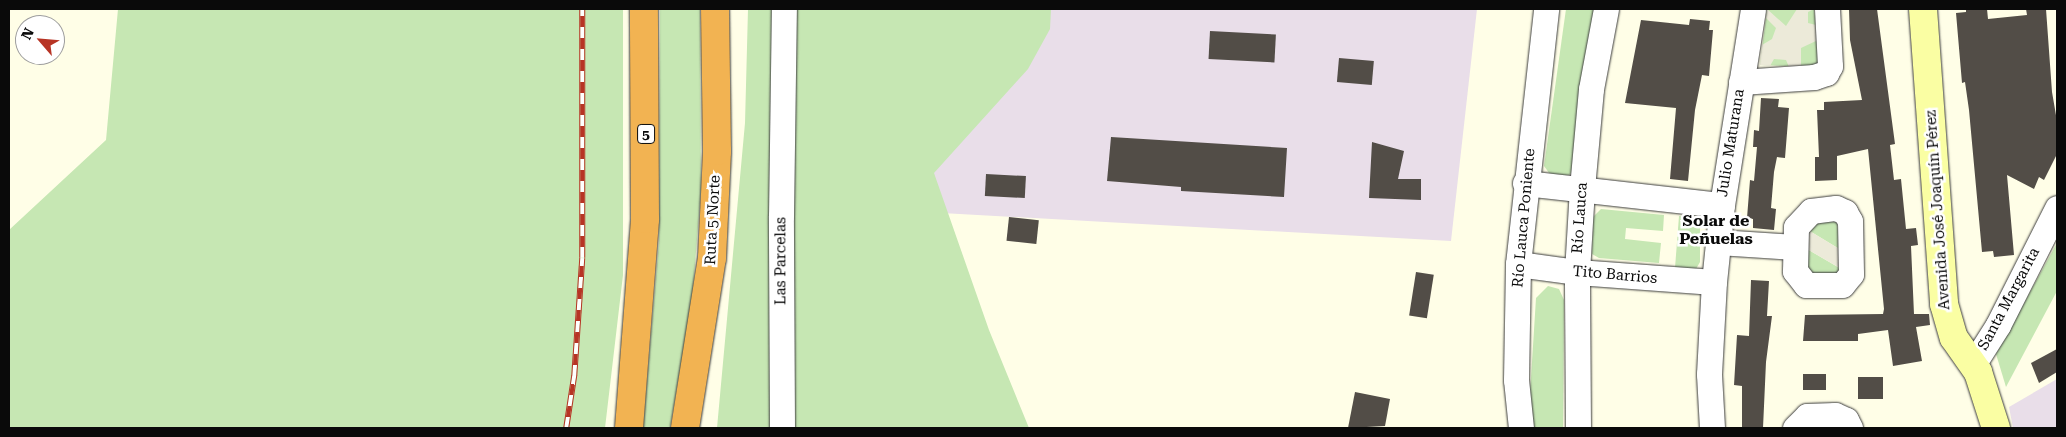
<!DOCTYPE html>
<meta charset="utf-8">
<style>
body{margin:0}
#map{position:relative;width:2066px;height:437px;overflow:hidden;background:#fffee7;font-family:"Roboto Serif",serif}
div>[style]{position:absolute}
.industrial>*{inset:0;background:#e9dee9}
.green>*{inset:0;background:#c6e7b3}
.plaza>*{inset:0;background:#ecead9}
.building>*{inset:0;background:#524d47;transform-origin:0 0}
.roads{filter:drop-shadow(0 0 1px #3d3d3d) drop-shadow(0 0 1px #3d3d3d)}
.street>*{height:25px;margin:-12.5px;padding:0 12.5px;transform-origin:12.5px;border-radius:12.5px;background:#fff}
.secondary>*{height:28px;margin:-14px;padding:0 14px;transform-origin:14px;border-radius:14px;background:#fafea3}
.highway>*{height:28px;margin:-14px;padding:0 14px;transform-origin:14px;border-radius:14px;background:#f2b352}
.rail>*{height:5.5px;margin-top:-2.75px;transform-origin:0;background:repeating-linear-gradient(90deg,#fff 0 11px,#b73425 0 22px);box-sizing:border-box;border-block:1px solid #b73425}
span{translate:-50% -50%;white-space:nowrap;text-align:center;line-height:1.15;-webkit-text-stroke:5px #fff;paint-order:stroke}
.shield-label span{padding:1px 4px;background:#fff;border:1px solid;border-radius:4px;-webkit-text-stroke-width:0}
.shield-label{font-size:14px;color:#0a0a0a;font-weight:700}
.street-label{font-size:15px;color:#0a0a0a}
.neighbourhood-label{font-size:16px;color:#0a0a0a;font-weight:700}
.frame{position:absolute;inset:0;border:10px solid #0a0a0a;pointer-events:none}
.north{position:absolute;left:15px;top:15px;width:50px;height:50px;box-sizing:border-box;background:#fff;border:1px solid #9d9d9d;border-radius:50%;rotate:297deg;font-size:14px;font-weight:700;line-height:20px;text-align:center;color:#0a0a0a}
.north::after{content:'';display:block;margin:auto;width:18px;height:22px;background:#b73425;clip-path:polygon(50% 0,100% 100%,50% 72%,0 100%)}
</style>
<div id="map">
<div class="industrial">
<div style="clip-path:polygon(799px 9px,1477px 9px,1451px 241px,798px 205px)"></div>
<div style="clip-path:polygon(2057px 379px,2057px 428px,2013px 428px,2009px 407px)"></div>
</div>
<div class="green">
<div style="clip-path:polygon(118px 9px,623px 9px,623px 275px,605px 428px,9px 428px,9px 230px,106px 140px)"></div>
<div style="clip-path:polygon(660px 9px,700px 9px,701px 190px,692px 301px,670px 428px,643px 428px,659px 241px)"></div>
<div style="clip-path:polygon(748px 9px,1051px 9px,1050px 29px,1028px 69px,934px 173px,989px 330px,1029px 428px,717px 428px,745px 123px)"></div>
<div style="clip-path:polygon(1566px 9px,1598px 9px,1573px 171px,1569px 175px,1552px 177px,1544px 166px)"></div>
<div style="clip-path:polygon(1767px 9px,1814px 9px,1820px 61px,1814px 67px,1760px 65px)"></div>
<div style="clip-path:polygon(1601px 209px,1664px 215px,1663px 231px,1626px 228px,1625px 239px,1661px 243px,1659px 263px,1599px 258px,1592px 254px,1593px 217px)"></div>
<div style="clip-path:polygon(1679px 216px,1692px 218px,1700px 224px,1700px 262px,1696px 269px,1675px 268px)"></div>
<div style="clip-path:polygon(1834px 219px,1837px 223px,1841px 250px,1808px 230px,1811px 221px)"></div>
<div style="clip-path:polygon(2057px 243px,2057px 291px,2006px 387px,1996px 354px)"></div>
<div style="clip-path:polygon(1807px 249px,1843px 270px,1840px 276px,1806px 272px)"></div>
<div style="clip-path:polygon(1548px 286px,1559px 289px,1564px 300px,1563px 428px,1533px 428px,1530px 394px,1536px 298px)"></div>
</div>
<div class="plaza">
<div style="clip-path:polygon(1767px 9px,1786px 26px,1797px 9px,1814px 9px,1808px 12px,1808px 23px,1816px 25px,1818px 40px,1801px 48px,1801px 67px,1789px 67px,1786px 60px,1774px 59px,1770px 66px,1760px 65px,1762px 45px,1772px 39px,1776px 28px,1766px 18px)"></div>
<div style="clip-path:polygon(1808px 230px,1841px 250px,1843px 270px,1807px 249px)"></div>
</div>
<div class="building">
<div style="clip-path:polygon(1849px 9px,1877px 9px,1895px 144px,1890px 145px,1894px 180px,1901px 179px,1906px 229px,1916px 228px,1918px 245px,1911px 246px,1914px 314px,1929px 314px,1930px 325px,1916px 327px,1922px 361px,1893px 366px,1888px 330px,1858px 334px,1858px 341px,1803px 341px,1805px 315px,1883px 314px,1884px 309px,1868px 149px,1837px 156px,1837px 180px,1815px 181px,1815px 157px,1819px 157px,1817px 110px,1824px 110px,1824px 102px,1862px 100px,1850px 40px)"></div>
<div style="clip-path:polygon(1966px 9px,1987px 9px,1988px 19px,2027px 15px,2026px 9px,2046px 9px,2052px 92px,2057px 121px,2057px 154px,2044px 180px,2039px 177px,2034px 189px,2007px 175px,2014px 255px,1994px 257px,1993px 251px,1982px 252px,1969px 110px,1965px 82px,1962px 83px,1956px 13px,1966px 12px)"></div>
<div style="clip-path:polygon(1690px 19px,1710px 21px,1709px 30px,1713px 30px,1709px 76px,1702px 75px,1695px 110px,1688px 181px,1670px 179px,1676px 108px,1625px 103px,1641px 20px,1689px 25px)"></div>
<div style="left:1210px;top:31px;width:66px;height:28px;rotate:3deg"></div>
<div style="left:1339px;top:58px;width:35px;height:24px;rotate:5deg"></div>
<div style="clip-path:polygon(1761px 98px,1779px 99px,1778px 107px,1789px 108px,1785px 158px,1777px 157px,1774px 172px,1771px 208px,1776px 209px,1774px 230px,1753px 228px,1753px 219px,1747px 218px,1750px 180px,1754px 181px,1757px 147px,1753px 147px,1754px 130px,1759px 131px)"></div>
<div style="clip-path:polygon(1111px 137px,1287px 148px,1284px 197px,1181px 191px,1181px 187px,1107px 181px)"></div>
<div style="clip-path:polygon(1372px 142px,1404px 151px,1398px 179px,1421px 179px,1421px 200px,1369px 198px)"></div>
<div style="left:986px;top:174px;width:40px;height:22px;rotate:3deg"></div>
<div style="left:1009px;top:217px;width:30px;height:24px;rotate:6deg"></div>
<div style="left:1416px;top:272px;width:18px;height:44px;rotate:9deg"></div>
<div style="clip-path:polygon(1751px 280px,1769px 281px,1767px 316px,1772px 316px,1766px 362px,1763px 428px,1742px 428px,1742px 386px,1734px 385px,1737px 335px,1749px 336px)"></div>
<div style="clip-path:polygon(2057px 349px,2057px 372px,2039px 383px,2031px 363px)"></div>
<div style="left:1803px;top:374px;width:23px;height:16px"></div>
<div style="left:1883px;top:377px;width:22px;height:25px;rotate:90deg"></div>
<div style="clip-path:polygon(1355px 392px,1390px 399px,1385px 426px,1348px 428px)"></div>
</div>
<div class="roads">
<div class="street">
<div style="left:1741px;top:82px;width:73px;rotate:-3.9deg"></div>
<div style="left:1814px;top:77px;width:13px;rotate:-18deg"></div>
<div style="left:1826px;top:73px;width:8px;rotate:-60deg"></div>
<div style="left:1830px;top:66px;width:57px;rotate:-93deg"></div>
<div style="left:1525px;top:183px;width:198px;rotate:6.4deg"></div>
<div style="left:1836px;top:208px;width:10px;rotate:24deg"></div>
<div style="left:1845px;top:212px;width:10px;rotate:61deg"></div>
<div style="left:1850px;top:221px;width:53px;rotate:88.9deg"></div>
<div style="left:1851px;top:274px;width:14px;rotate:129deg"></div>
<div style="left:1842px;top:285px;width:36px;rotate:180deg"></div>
<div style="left:1806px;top:285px;width:18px;rotate:-128deg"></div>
<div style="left:1795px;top:271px;width:44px;rotate:-88.7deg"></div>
<div style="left:1796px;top:227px;width:22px;rotate:-47deg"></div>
<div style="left:1811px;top:211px;width:25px;rotate:-7deg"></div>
<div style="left:1718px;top:242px;width:77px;rotate:3.7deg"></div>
<div style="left:1518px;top:264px;width:60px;rotate:7.7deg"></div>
<div style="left:1577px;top:272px;width:137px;rotate:4.2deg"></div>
<div style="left:1974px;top:363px;width:45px;rotate:-57.7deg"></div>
<div style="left:1998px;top:325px;width:131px;rotate:-63.2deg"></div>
<div style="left:782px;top:428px;width:212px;rotate:-90.3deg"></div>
<div style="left:781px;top:216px;width:207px;rotate:-89.2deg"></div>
<div style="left:1521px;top:428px;width:48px;rotate:-95.9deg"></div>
<div style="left:1516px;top:380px;width:116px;rotate:-89deg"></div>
<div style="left:1518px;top:264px;width:257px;rotate:-83.7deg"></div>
<div style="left:1578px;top:428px;width:156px;rotate:-90.4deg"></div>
<div style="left:1577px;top:272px;width:84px;rotate:-86.6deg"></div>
<div style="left:1582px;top:188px;width:99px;rotate:-84.8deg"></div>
<div style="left:1591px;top:89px;width:81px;rotate:-79.4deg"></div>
<div style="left:1712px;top:428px;width:54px;rotate:-93.2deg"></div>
<div style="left:1709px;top:374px;width:92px;rotate:-86.9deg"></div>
<div style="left:1714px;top:282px;width:77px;rotate:-84.1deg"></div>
<div style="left:1722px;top:205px;width:198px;rotate:-81deg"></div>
<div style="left:1795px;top:428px;width:17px;rotate:-45deg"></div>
<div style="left:1807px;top:416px;width:28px;rotate:-2deg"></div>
<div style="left:1835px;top:415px;width:12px;rotate:24deg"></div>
<div style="left:1846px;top:420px;width:9px;rotate:63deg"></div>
</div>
<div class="secondary">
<div style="left:1923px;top:9px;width:296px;rotate:85.9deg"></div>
<div style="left:1944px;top:304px;width:35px;rotate:74deg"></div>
<div style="left:1954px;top:338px;width:42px;rotate:54.8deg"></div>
<div style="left:1978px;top:372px;width:59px;rotate:72.2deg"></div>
</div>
<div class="highway">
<div style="left:629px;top:428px;width:210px;rotate:-85.6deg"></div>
<div style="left:645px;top:219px;width:210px;rotate:-90.3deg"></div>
<div style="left:685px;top:428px;width:172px;rotate:-81deg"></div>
<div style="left:712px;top:258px;width:107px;rotate:-87.3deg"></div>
<div style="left:717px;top:151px;width:142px;rotate:-90.8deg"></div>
</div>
</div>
<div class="rail">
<div style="left:566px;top:428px;width:53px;rotate:-81.3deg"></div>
<div style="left:574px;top:376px;width:118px;rotate:-86.1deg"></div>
<div style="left:582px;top:258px;width:249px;rotate:-90deg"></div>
</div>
<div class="shield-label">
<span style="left:646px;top:134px">5</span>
</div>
<div class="street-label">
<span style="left:1731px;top:143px;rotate:-81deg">Julio Maturana</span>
<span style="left:1938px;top:210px;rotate:-94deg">Avenida José Joaquín Pérez</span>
<span style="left:1524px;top:218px;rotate:-85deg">Río Lauca Poniente</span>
<span style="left:1580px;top:218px;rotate:-86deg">Río Lauca</span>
<span style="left:713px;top:220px;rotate:-87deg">Ruta 5 Norte</span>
<span style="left:781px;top:261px;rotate:-90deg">Las Parcelas</span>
<span style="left:1615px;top:275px;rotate:5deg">Tito Barrios</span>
<span style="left:2009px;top:299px;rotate:-62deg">Santa Margarita</span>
</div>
<div class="neighbourhood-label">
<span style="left:1716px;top:230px">Solar de<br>Peñuelas</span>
</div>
<div class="frame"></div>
<div class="north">N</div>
</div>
